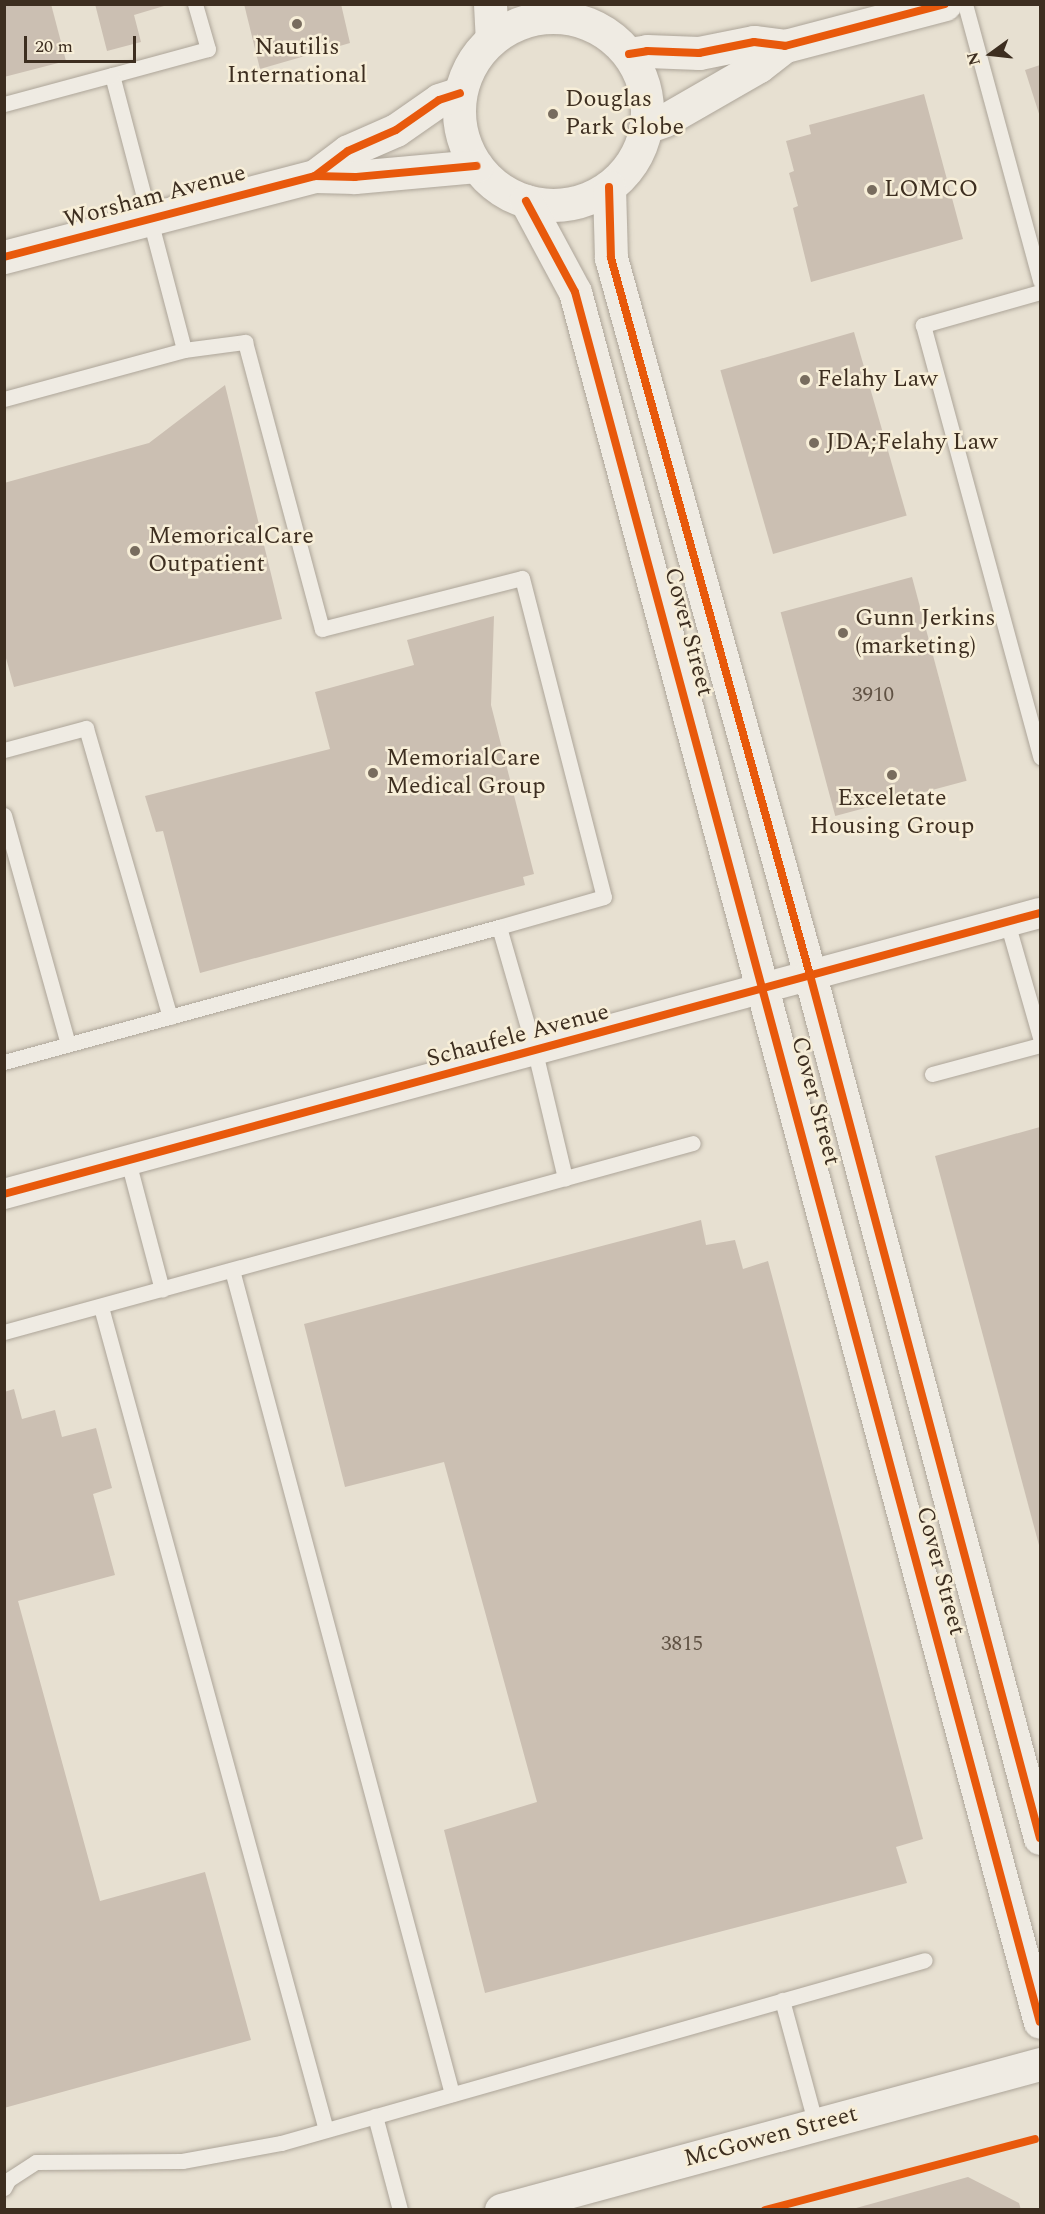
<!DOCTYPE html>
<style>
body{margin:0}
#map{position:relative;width:1045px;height:2214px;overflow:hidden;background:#e7e0d1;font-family:Spectral,serif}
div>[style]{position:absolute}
.building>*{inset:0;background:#cbbfb2;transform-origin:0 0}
.roads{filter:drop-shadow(0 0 2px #ada599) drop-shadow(0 0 2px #ada599)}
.service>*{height:15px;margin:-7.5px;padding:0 7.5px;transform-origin:7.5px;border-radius:7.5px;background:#efebe3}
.minor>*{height:30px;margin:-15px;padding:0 15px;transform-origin:15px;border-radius:15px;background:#efebe3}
.tertiary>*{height:33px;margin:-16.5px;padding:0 16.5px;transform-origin:16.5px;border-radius:16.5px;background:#efebe3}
.tertiary>.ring{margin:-16.5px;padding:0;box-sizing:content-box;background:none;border:33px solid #efebe3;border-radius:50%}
.cycleway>*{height:8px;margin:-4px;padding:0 4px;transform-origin:4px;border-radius:4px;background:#e8590c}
.dots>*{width:16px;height:16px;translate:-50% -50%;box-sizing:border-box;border:3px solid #f7eed8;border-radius:50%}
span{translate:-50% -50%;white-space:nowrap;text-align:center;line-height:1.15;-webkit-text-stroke:5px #f7eed8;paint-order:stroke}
.number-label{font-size:21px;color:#605244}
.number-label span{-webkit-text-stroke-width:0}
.poi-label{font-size:24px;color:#3d2e20}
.left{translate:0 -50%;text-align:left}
.street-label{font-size:24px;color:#3d2e20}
.frame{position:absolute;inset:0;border:6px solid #3d2e20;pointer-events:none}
.north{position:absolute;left:961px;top:24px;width:60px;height:60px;-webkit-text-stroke:4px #f7eed8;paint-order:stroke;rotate:255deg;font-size:16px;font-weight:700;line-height:24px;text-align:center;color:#3d2e20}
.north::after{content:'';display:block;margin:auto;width:21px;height:27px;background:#3d2e20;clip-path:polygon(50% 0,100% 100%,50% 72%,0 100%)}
.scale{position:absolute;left:24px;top:36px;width:112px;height:27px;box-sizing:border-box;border:3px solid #3d2e20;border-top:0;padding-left:8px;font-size:18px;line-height:21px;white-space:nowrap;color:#3d2e20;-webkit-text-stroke:4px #f7eed8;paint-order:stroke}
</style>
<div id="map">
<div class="building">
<div style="clip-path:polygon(4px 4px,51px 4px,66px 61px,4px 77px)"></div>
<div style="clip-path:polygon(95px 4px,163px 4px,164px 6px,134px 15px,141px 42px,107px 51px)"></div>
<div style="clip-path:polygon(244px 4px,341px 4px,350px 43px,260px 69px)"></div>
<div style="clip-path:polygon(1040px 65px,1040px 117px,1025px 70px)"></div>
<div style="clip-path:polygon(924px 94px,963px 239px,811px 282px,793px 208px,798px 206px,789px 173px,794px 171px,786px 141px,811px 134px,809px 125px)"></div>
<div style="left:854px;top:332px;width:191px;height:139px;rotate:74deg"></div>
<div style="clip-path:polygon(225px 385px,282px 619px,14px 687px,4px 651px,4px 483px,149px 443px)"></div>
<div style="left:912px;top:577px;width:211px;height:136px;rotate:75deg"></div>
<div style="clip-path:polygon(494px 616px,491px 705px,534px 874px,523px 877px,525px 885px,200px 973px,163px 831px,156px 832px,145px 796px,330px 749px,315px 692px,414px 665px,407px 640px)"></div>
<div style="clip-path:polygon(1040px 1127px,1040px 1549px,935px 1156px)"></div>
<div style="clip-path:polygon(701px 1220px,706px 1245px,735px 1240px,743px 1269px,768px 1261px,923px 1839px,896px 1847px,907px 1883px,485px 1993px,444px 1830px,537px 1802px,444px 1462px,345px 1487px,304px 1324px)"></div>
<div style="clip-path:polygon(14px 1389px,22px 1419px,55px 1410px,62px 1437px,96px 1428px,112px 1488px,93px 1494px,115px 1575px,18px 1601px,100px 1901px,205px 1872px,251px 2040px,4px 2108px,4px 1392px)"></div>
<div style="clip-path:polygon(968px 2177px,1019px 2203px,1021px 2210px,849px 2210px)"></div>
</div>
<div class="roads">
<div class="service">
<div style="left:195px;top:4px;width:47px;rotate:73.9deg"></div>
<div style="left:208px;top:49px;width:99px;rotate:164.8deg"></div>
<div style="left:112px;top:75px;width:284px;rotate:75.3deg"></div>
<div style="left:184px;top:350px;width:62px;rotate:-7.5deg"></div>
<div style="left:245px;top:342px;width:297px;rotate:75deg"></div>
<div style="left:322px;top:629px;width:206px;rotate:-14.3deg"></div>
<div style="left:522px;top:578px;width:329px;rotate:75.6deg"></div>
<div style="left:604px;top:897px;width:109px;rotate:164.1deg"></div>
<div style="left:499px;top:927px;width:130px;rotate:73.9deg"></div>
<div style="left:535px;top:1052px;width:130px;rotate:76.6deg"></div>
<div style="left:965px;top:4px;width:287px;rotate:74.8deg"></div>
<div style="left:4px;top:104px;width:112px;rotate:-15deg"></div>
<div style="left:1040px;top:292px;width:122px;rotate:164.2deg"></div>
<div style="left:923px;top:325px;width:448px;rotate:74.8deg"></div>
<div style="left:4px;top:399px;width:187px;rotate:-15.2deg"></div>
<div style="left:4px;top:750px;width:85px;rotate:-15deg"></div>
<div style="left:86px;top:728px;width:301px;rotate:73.8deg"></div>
<div style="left:4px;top:815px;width:238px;rotate:74.4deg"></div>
<div style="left:1007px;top:922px;width:120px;rotate:74deg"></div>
<div style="left:4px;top:1062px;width:513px;rotate:-15.26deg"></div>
<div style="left:932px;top:1074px;width:112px;rotate:-15deg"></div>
<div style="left:128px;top:1161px;width:133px;rotate:75.2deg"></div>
<div style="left:232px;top:1270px;width:853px;rotate:75.05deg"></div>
<div style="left:101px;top:1307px;width:853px;rotate:74.71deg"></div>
<div style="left:4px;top:1332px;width:714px;rotate:-15.34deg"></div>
<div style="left:782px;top:2000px;width:130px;rotate:74.8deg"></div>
<div style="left:375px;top:2116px;width:97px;rotate:75.1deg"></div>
<div style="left:4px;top:2188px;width:9px;rotate:-63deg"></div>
<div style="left:8px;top:2180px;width:33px;rotate:-33deg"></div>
<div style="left:36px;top:2162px;width:146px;rotate:-0.4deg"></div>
<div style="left:182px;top:2161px;width:101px;rotate:-10.3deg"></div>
<div style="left:281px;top:2143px;width:669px;rotate:-15.86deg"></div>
</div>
<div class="minor">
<div style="left:4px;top:1194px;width:1073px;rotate:-15.18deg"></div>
</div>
<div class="tertiary">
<div style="left:490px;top:4px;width:35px;rotate:87deg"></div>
<div class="ring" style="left:459px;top:17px;width:155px;height:155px"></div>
<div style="left:629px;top:54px;width:18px;rotate:-9deg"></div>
<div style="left:647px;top:51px;width:52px;rotate:2.2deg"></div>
<div style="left:699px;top:53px;width:56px;rotate:-11.3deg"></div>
<div style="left:754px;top:42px;width:31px;rotate:7deg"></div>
<div style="left:785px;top:46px;width:165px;rotate:-14.7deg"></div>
<div style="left:646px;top:127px;width:20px;rotate:-20deg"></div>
<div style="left:665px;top:120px;width:108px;rotate:-29.9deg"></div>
<div style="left:759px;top:66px;width:33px;rotate:-38deg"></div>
<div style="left:315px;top:176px;width:41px;rotate:-37.1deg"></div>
<div style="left:348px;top:151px;width:52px;rotate:-23.6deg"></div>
<div style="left:396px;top:130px;width:52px;rotate:-34.9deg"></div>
<div style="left:439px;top:100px;width:22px;rotate:-18deg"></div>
<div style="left:609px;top:187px;width:71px;rotate:88.4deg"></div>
<div style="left:611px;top:258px;width:744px;rotate:74.49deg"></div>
<div style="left:810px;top:975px;width:893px;rotate:75.08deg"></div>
<div style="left:526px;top:201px;width:103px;rotate:61.7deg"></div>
<div style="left:575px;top:292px;width:1791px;rotate:74.96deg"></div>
<div style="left:4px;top:257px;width:321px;rotate:-14.6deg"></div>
<div style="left:315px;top:176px;width:40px;rotate:1.4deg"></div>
<div style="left:355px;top:177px;width:122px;rotate:-5.2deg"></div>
<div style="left:501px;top:2210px;width:558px;rotate:-15.16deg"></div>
</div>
</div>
<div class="cycleway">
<div style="left:629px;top:54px;width:18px;rotate:-9deg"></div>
<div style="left:647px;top:51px;width:52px;rotate:2.2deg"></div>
<div style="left:699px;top:53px;width:56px;rotate:-11.3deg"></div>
<div style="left:754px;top:42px;width:31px;rotate:7deg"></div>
<div style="left:785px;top:46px;width:165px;rotate:-14.7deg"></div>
<div style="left:315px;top:176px;width:41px;rotate:-37.1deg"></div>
<div style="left:348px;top:151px;width:52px;rotate:-23.6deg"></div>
<div style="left:396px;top:130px;width:52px;rotate:-34.9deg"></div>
<div style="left:439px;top:100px;width:22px;rotate:-18deg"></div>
<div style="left:609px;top:187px;width:71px;rotate:88.4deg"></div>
<div style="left:611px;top:258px;width:744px;rotate:74.49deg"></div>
<div style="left:810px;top:975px;width:893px;rotate:75.08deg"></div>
<div style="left:526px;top:201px;width:103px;rotate:61.7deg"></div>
<div style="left:575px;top:292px;width:1791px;rotate:74.96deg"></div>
<div style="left:4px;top:257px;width:321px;rotate:-14.6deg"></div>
<div style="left:315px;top:176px;width:40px;rotate:1.4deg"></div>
<div style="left:355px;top:177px;width:122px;rotate:-5.2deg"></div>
<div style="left:4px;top:1194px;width:1073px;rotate:-15.18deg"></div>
<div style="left:765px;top:2210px;width:279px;rotate:-14.7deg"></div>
</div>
<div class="dots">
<div style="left:297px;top:24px;background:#786c5e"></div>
<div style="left:553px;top:114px;background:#786c5e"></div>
<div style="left:872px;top:190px;background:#786c5e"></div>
<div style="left:805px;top:380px;background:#786c5e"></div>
<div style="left:814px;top:443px;background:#786c5e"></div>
<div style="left:135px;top:551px;background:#786c5e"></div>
<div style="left:843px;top:633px;background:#786c5e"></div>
<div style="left:373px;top:773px;background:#786c5e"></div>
<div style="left:892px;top:775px;background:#786c5e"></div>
</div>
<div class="number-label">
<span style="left:873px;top:695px">3910</span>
<span style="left:682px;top:1644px">3815</span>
</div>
<div class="poi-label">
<span style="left:297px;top:62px">Nautilis<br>International</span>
<span class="left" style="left:565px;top:114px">Douglas<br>Park Globe</span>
<span class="left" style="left:884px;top:190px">LOMCO</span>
<span class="left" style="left:817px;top:380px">Felahy Law</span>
<span class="left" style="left:826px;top:443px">JDA;Felahy Law</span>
<span class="left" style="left:148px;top:551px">MemoricalCare<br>Outpatient</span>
<span class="left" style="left:855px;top:633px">Gunn Jerkins<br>(marketing)</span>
<span class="left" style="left:386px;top:773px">MemorialCare<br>Medical Group</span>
<span style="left:892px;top:813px">Exceletate<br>Housing Group</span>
</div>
<div class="street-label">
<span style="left:155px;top:197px;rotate:-15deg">Worsham Avenue</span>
<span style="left:688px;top:632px;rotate:75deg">Cover Street</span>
<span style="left:518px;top:1036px;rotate:-15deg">Schaufele Avenue</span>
<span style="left:815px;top:1101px;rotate:75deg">Cover Street</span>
<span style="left:940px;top:1571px;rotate:75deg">Cover Street</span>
<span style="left:771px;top:2137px;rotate:-15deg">McGowen Street</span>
</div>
<div class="frame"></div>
<div class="north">N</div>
<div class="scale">20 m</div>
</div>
